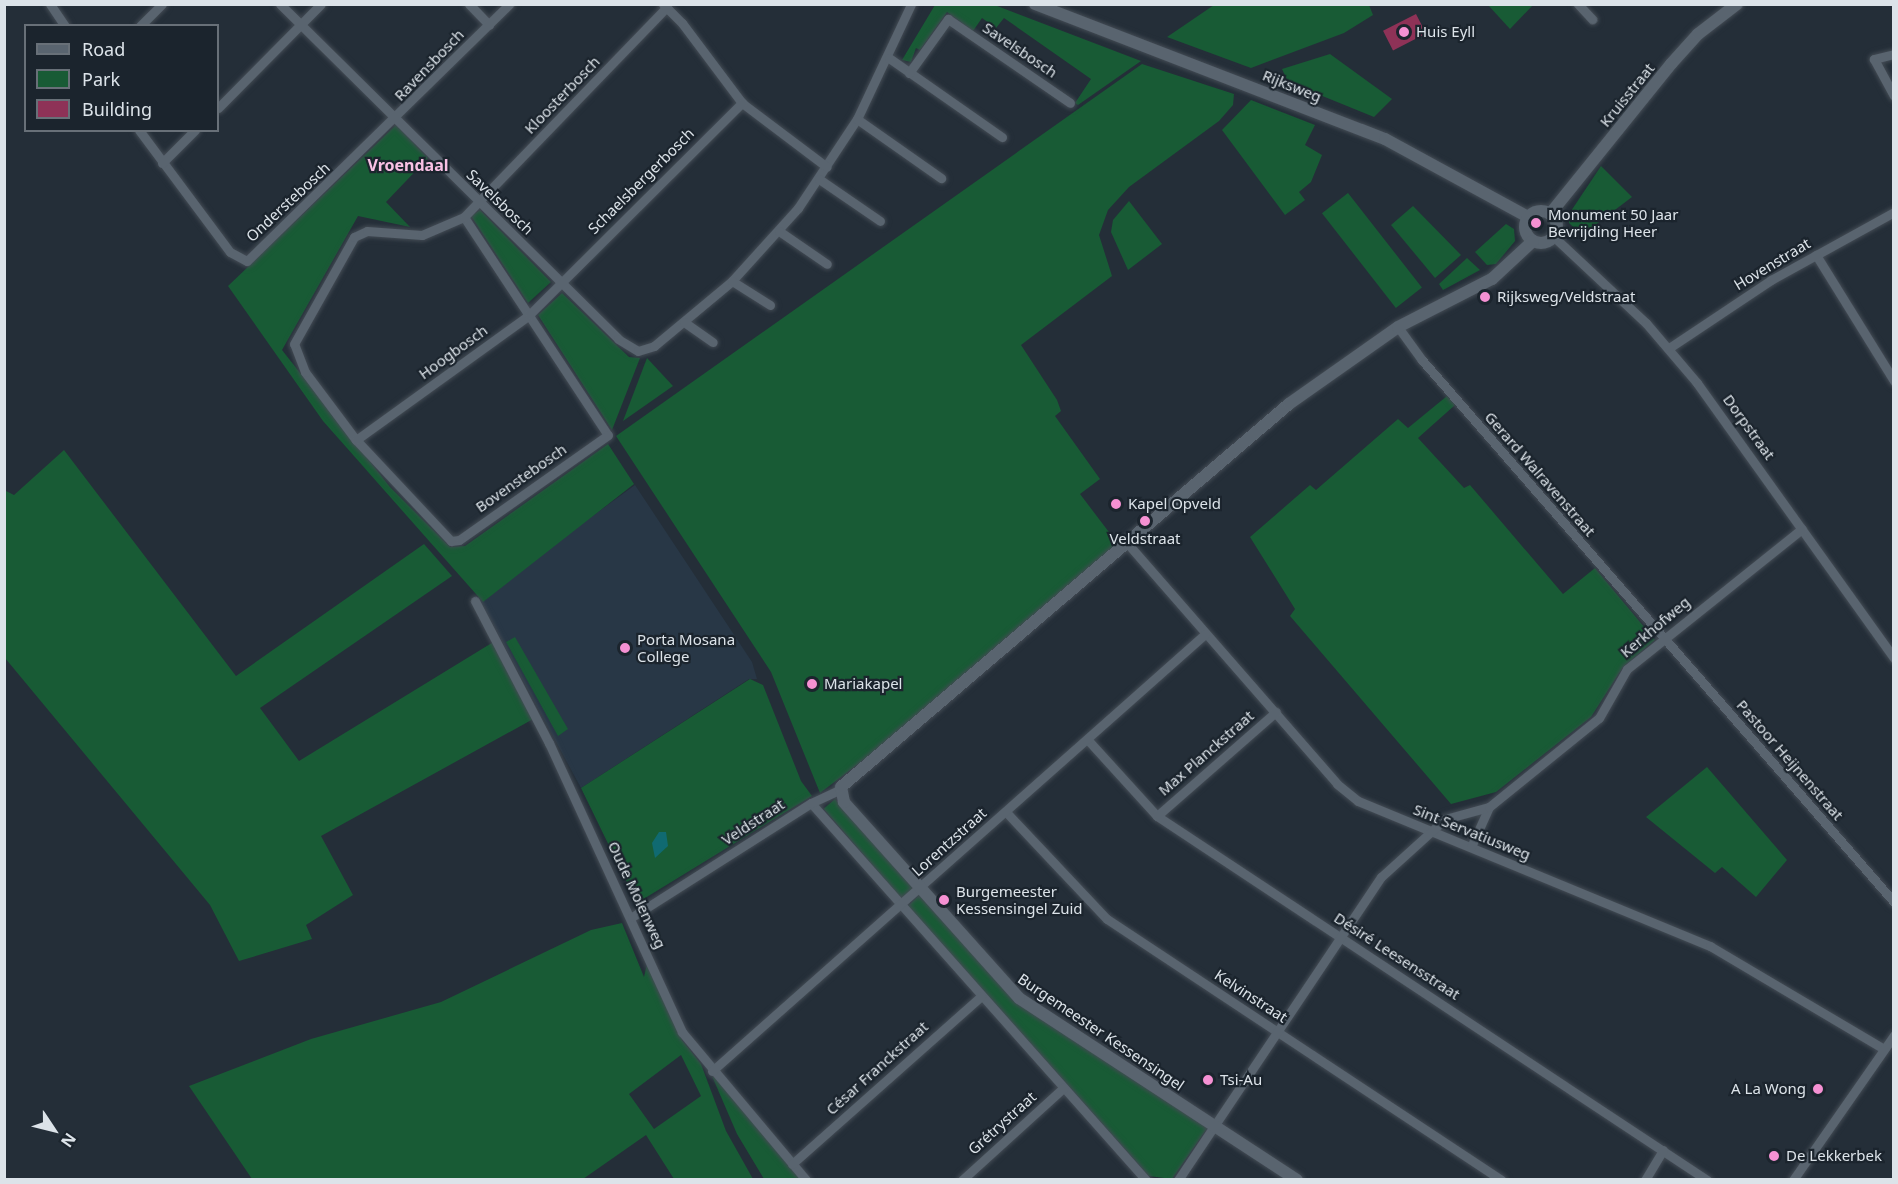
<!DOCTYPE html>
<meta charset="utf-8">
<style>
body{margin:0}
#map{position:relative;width:1898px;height:1184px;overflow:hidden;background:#242e38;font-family:"Noto Sans",sans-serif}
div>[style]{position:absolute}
.built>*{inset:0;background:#283746}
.green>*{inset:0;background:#185b35;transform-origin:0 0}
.water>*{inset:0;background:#106a71}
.building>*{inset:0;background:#8e3257;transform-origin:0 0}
.roads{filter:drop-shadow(0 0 2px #434b54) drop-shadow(0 0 2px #434b54)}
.minor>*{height:9px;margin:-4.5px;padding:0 4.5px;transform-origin:4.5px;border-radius:4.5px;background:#59646f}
.tertiary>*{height:12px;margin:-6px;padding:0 6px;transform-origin:6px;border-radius:6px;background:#59646f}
.tertiary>.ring{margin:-6px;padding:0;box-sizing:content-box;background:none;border:12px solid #59646f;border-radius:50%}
.dots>*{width:16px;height:16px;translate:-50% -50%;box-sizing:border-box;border:3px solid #1b242d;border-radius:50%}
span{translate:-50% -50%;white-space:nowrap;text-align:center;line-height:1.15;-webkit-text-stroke:4.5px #1b242d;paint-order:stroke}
.poi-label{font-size:15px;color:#dce3e9}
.left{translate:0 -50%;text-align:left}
.right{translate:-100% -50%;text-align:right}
.street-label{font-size:15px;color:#dce3e9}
.neighbourhood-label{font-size:16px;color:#f9c0e4;font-weight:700}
.frame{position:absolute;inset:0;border:6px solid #dce3e9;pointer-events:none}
.legend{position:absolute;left:24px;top:24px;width:195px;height:108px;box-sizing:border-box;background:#1b242d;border:2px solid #687078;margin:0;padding:8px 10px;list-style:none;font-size:18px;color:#dce3e9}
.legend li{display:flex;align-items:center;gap:12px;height:30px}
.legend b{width:30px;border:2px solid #687078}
.north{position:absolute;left:24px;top:1100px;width:60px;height:60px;-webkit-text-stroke:4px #1b242d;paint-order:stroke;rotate:125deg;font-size:16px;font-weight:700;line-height:24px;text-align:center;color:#dce3e9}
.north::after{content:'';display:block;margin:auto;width:21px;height:27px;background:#dce3e9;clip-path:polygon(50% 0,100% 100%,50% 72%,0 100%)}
</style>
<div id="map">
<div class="built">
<div style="clip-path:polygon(635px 485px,752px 662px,757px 679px,749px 679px,581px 788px,479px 599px)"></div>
</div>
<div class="green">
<div style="clip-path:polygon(992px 4px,1141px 61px,1078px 105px,1075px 103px,1091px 79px,1004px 18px,996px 28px,982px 18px,973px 31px,947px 12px,920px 50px,916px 48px,911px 62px,902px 60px,935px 5px)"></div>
<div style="clip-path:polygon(1214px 5px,1369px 5px,1373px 15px,1344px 33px,1251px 68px,1167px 37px)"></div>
<div style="clip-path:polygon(1488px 5px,1533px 5px,1510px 29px)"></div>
<div style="clip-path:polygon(1330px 54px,1392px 99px,1374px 117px,1288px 82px,1282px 69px)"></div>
<div style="clip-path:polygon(1142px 64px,1234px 94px,1233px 105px,1219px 121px,1129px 187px,1108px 210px,1099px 235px,1112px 276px,1021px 345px,1057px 400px,1061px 411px,1055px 416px,1100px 479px,1080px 494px,1118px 544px,883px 745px,820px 793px,771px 672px,616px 436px)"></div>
<div style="clip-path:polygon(1251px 100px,1315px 125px,1305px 145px,1322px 155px,1311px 182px,1299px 192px,1305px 200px,1285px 215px,1222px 130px)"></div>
<div style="clip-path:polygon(396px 125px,428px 158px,386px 202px,410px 227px,358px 216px,282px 350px,390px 487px,450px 547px,465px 546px,608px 444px,634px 484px,483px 602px,323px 421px,228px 286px)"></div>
<div style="clip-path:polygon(1601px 166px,1632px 197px,1582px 235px,1569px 223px,1569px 214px)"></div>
<div style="left:1348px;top:193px;width:120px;height:33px;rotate:52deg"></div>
<div style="clip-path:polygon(1129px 201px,1162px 244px,1128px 270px,1111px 232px,1113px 220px)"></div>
<div style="clip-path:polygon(1413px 206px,1461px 255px,1435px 278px,1391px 225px)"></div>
<div style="clip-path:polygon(480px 210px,551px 282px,528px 303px,471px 216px)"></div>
<div style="clip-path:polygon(1506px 224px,1514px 229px,1515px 241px,1496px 264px,1487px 265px,1475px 252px)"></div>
<div style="clip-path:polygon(1467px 258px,1480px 270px,1443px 290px,1439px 284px)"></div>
<div style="clip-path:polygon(562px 293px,629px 357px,640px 358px,612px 430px,538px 315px)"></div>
<div style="clip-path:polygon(647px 358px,673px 386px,623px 421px)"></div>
<div style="clip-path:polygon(1447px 396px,1455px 405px,1418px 438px,1464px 488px,1470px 485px,1563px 594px,1595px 568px,1655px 640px,1623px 667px,1591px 717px,1496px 792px,1451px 804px,1290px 616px,1295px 609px,1250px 537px,1310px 485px,1316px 490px,1398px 419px,1408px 428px)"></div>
<div style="clip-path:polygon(64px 450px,236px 676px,424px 544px,452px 576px,260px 708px,299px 761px,495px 641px,535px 718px,321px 836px,353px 895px,306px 925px,312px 939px,239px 961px,210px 905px,5px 658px,4px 490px,14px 495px)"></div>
<div style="clip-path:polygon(515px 637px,568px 729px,558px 736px,506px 642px)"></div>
<div style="clip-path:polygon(750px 679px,763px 685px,801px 781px,812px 796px,637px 903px,581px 788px)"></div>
<div style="clip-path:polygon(1707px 767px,1787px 860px,1756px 897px,1722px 867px,1715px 873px,1646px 817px)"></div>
<div style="left:835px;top:799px;width:119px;height:15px;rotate:49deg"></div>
<div style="clip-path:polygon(919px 895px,995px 979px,1208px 1127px,1172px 1179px,1149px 1176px,908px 906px)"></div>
<div style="clip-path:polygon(evenodd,622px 923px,644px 977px,647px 964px,682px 1040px,701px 1064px,726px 1131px,753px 1179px,674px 1179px,646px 1135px,583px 1179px,252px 1179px,189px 1086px,311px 1039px,441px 1002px,591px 930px,622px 923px,681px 1055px,701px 1096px,654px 1129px,629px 1094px,681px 1055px)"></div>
<div style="clip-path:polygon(712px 1076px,718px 1080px,804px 1179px,764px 1179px,737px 1134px)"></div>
</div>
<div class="water">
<div style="clip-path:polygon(666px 832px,668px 846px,655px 858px,652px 843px,659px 832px)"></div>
</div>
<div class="building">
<div style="left:1416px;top:14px;width:22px;height:37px;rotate:63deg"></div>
</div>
<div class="roads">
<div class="minor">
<div style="left:50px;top:4px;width:27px;rotate:56deg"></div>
<div style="left:280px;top:4px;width:476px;rotate:44.7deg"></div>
<div style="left:618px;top:339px;width:23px;rotate:31deg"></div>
<div style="left:638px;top:351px;width:17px;rotate:-17deg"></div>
<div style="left:654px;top:346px;width:102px;rotate:-39.8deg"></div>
<div style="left:732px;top:281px;width:98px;rotate:-47.9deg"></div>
<div style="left:798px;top:208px;width:107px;rotate:-56.5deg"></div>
<div style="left:857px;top:119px;width:127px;rotate:-64.8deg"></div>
<div style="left:469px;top:4px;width:29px;rotate:46deg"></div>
<div style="left:663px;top:4px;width:27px;rotate:45deg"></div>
<div style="left:682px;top:23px;width:100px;rotate:53.1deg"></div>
<div style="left:742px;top:103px;width:106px;rotate:37deg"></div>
<div style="left:1578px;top:4px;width:21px;rotate:47deg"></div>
<div style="left:140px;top:26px;width:31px;rotate:-45deg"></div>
<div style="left:1894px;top:54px;width:21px;rotate:166deg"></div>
<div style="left:1874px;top:59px;width:42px;rotate:61.6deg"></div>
<div style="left:889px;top:58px;width:138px;rotate:35deg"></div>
<div style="left:909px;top:73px;width:67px;rotate:-54.2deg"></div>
<div style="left:948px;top:19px;width:148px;rotate:34.5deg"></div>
<div style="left:218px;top:108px;width:146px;rotate:-45.3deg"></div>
<div style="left:857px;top:119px;width:103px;rotate:35.1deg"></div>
<div style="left:139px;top:130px;width:152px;rotate:53.3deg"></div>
<div style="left:230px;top:252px;width:19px;rotate:28deg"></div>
<div style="left:247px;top:261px;width:367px;rotate:-44.4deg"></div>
<div style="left:162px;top:163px;width:47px;rotate:-45deg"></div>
<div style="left:819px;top:179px;width:74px;rotate:34.5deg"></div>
<div style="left:464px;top:217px;width:261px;rotate:56.6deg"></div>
<div style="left:608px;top:435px;width:182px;rotate:144.8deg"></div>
<div style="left:459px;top:540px;width:8px;rotate:173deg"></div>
<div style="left:451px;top:541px;width:139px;rotate:-133.2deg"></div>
<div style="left:356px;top:440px;width:85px;rotate:-126.9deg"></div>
<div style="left:305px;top:372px;width:30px;rotate:-111deg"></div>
<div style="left:294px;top:344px;width:123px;rotate:-60.7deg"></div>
<div style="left:354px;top:237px;width:14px;rotate:-25deg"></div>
<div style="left:367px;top:231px;width:55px;rotate:4.2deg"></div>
<div style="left:422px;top:235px;width:46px;rotate:-23.2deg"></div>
<div style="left:464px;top:217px;width:292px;rotate:-46deg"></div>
<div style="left:779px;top:231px;width:58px;rotate:34.5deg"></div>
<div style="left:1554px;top:237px;width:126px;rotate:43.1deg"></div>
<div style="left:1646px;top:323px;width:79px;rotate:49.6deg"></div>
<div style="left:1697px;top:383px;width:338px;rotate:54.4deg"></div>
<div style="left:1816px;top:255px;width:148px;rotate:58.2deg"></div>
<div style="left:732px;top:281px;width:45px;rotate:32.3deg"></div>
<div style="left:684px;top:322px;width:35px;rotate:35deg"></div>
<div style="left:1398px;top:327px;width:41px;rotate:54deg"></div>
<div style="left:1422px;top:360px;width:719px;rotate:48.95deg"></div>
<div style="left:1669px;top:348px;width:123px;rotate:-33.7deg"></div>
<div style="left:1771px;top:280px;width:141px;rotate:-28.9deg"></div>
<div style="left:356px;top:440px;width:213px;rotate:-35.8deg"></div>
<div style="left:529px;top:315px;width:301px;rotate:-44.9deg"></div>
<div style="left:1128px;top:544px;width:318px;rotate:48.9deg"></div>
<div style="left:1337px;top:784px;width:27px;rotate:39deg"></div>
<div style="left:1358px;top:801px;width:381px;rotate:22.4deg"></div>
<div style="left:1710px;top:946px;width:199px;rotate:30.6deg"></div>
<div style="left:475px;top:601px;width:160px;rotate:62.5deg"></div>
<div style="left:549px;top:743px;width:318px;rotate:65.3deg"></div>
<div style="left:682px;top:1032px;width:193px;rotate:50deg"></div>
<div style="left:1087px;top:739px;width:104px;rotate:47.7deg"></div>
<div style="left:1157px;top:816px;width:660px;rotate:33.5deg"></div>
<div style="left:811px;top:803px;width:504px;rotate:48.38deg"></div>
<div style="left:1006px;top:812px;width:147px;rotate:46.7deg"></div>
<div style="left:1107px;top:919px;width:473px;rotate:33.5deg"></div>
<div style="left:1157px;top:816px;width:158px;rotate:-41.2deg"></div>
<div style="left:1471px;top:847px;width:44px;rotate:-65.8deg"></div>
<div style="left:632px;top:917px;width:212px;rotate:-32.5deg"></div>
<div style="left:811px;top:803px;width:33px;rotate:-25deg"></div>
<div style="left:712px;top:1071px;width:659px;rotate:-41.55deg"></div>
<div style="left:792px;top:1164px;width:253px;rotate:-41.6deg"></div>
<div style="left:962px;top:1180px;width:137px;rotate:-42.3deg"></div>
<div style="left:1178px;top:1180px;width:365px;rotate:-56.2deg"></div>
<div style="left:1381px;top:877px;width:86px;rotate:-42.2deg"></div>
<div style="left:1445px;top:819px;width:46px;rotate:-15.3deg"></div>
<div style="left:1489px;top:807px;width:141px;rotate:-39deg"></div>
<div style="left:1599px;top:718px;width:56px;rotate:-60.3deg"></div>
<div style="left:1627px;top:669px;width:224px;rotate:-38.7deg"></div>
<div style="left:1645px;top:1180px;width:35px;rotate:-59deg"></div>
<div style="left:1793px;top:1180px;width:177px;rotate:-55.1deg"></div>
</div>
<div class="tertiary">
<div style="left:1035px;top:4px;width:375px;rotate:21.1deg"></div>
<div style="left:1385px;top:139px;width:163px;rotate:28.6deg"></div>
<div class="ring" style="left:1525px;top:211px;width:20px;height:20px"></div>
<div style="left:1550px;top:214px;width:193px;rotate:-51.1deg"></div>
<div style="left:1671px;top:64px;width:40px;rotate:-48deg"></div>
<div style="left:1698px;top:34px;width:49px;rotate:-37.6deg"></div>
<div style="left:1297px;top:1180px;width:332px;rotate:-146.8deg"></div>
<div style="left:1019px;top:998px;width:263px;rotate:-131.8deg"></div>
<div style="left:844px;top:802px;width:15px;rotate:-101deg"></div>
<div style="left:841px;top:787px;width:589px;rotate:-40.53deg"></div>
<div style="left:1289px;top:404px;width:133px;rotate:-35.2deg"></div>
<div style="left:1398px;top:327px;width:106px;rotate:-27.1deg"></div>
<div style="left:1492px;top:279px;width:56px;rotate:-42.8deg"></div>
</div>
</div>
<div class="dots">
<div style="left:1404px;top:32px;background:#f591d3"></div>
<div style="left:1536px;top:223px;background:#f591d3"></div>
<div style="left:1485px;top:297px;background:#f591d3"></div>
<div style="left:1116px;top:504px;background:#f591d3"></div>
<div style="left:1145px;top:521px;background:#f591d3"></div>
<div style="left:625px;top:648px;background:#f591d3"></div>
<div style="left:812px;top:684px;background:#f591d3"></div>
<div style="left:944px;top:900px;background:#f591d3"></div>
<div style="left:1208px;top:1080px;background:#f591d3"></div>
<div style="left:1818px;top:1089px;background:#f591d3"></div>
<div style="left:1774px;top:1156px;background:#f591d3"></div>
</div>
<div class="poi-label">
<span class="left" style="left:1416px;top:32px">Huis Eyll</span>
<span class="left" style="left:1548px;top:223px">Monument 50 Jaar<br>Bevrijding Heer</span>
<span class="left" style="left:1497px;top:297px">Rijksweg/Veldstraat</span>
<span class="left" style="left:1128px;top:504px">Kapel Opveld</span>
<span style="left:1145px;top:539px">Veldstraat</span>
<span class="left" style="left:637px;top:648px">Porta Mosana<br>College</span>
<span class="left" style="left:824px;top:684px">Mariakapel</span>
<span class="left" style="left:956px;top:900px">Burgemeester<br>Kessensingel Zuid</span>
<span class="left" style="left:1220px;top:1080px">Tsi-Au</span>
<span class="right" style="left:1806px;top:1089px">A La Wong</span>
<span class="left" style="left:1786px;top:1156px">De Lekkerbek</span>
</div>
<div class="street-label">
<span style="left:1020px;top:50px;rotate:34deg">Savelsbosch</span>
<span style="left:429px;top:65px;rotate:-46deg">Ravensbosch</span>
<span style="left:1292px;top:86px;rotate:22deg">Rijksweg</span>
<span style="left:562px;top:95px;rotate:-46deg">Kloosterbosch</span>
<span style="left:1627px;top:95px;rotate:-51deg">Kruisstraat</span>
<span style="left:641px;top:181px;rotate:-45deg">Schaelsbergerbosch</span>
<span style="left:288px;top:202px;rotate:-43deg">Onderstebosch</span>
<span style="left:500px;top:202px;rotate:44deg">Savelsbosch</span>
<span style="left:1772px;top:264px;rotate:-31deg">Hovenstraat</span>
<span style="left:453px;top:352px;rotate:-36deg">Hoogbosch</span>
<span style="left:1749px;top:427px;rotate:54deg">Dorpstraat</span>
<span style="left:1540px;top:474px;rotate:49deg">Gerard Walravenstraat</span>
<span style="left:521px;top:478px;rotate:-35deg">Bovenstebosch</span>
<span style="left:1655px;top:627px;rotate:-40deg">Kerkhofweg</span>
<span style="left:1206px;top:753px;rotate:-41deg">Max Planckstraat</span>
<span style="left:1790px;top:760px;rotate:49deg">Pastoor Heijnenstraat</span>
<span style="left:753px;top:822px;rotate:-33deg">Veldstraat</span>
<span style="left:1472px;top:832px;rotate:22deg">Sint Servatiusweg</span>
<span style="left:949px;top:842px;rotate:-42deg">Lorentzstraat</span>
<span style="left:637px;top:895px;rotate:65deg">Oude Molenweg</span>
<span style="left:1397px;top:956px;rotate:33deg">Désiré Leesensstraat</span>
<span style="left:1251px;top:996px;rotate:33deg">Kelvinstraat</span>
<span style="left:1101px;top:1032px;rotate:34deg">Burgemeester Kessensingel</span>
<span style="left:877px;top:1068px;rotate:-42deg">César Franckstraat</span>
<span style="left:1002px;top:1123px;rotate:-42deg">Grétrystraat</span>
</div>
<div class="neighbourhood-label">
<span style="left:408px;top:165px">Vroendaal</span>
</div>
<div class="frame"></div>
<ul class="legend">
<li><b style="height:8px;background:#59646f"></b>Road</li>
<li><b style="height:16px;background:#185b35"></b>Park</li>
<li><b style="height:16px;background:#8e3257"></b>Building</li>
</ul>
<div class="north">N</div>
</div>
